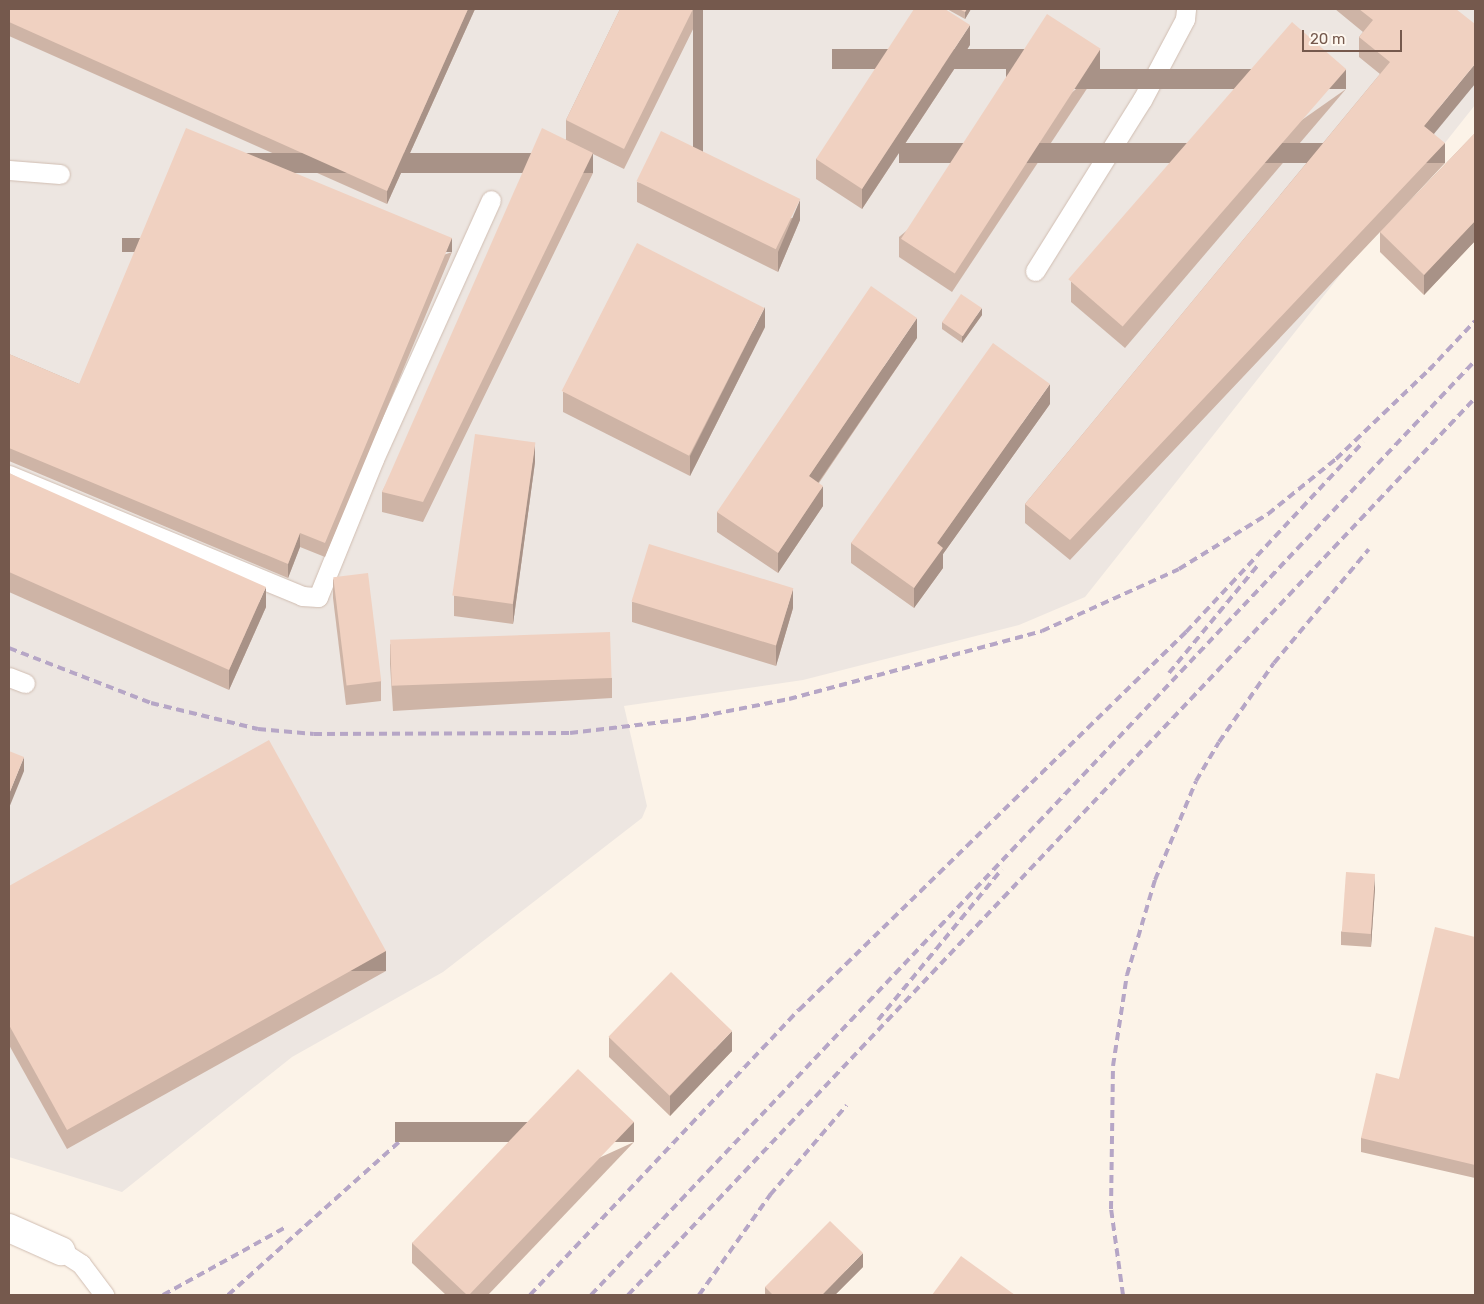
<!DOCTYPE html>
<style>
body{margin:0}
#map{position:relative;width:1484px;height:1304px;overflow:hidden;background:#fcf3e8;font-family:Rubik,sans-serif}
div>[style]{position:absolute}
.industrial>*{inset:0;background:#ede6e1}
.roads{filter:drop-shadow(0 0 1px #d0bdb1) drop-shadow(0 0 1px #d0bdb1)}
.service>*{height:19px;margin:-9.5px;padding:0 9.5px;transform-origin:9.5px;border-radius:9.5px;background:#fff}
.minor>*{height:28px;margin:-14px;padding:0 14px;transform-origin:14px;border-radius:14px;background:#fff}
.rail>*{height:4px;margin-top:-2px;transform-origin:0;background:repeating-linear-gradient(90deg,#b6a6c6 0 8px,transparent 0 13px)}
.wall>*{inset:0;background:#ceb4a6}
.shaded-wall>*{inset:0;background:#a89287;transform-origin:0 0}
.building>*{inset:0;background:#f0d1c1;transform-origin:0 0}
span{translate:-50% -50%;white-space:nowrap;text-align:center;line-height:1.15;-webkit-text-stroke:5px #fef7ef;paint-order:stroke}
.frame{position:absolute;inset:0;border:10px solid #75594d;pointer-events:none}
.scale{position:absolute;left:1302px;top:30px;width:100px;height:22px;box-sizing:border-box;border:2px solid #75594d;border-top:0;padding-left:6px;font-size:15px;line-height:18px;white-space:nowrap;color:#75594d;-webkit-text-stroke:4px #fef7ef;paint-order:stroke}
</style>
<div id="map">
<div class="industrial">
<div style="clip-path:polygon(9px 9px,1475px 9px,1475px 105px,1085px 597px,1019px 625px,803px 680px,624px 706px,647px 806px,642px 818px,443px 972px,292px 1057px,122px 1192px,9px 1157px)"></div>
</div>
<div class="roads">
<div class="service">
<div style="left:9px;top:170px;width:51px;rotate:4.5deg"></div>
<div style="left:1035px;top:271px;width:202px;rotate:-58deg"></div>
<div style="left:1142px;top:100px;width:92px;rotate:-62deg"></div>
<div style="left:1185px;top:19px;width:10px;rotate:-84deg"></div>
<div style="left:9px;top:475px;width:317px;rotate:22.4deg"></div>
<div style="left:302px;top:596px;width:16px;rotate:4deg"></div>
<div style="left:318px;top:597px;width:149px;rotate:-67.9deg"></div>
<div style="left:374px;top:459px;width:284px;rotate:-65.7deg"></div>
<div style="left:9px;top:677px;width:17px;rotate:21deg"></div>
<div style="left:61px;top:1251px;width:24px;rotate:33deg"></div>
<div style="left:81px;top:1264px;width:39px;rotate:53deg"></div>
</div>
<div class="minor">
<div style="left:9px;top:1228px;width:57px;rotate:23.9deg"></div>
</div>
</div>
<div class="rail">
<div style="left:1429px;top:370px;width:67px;rotate:-46.8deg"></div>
<div style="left:9px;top:648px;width:152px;rotate:21.2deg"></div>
<div style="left:151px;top:703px;width:110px;rotate:13.7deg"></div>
<div style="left:258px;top:729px;width:56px;rotate:5.1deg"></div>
<div style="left:314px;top:734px;width:256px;rotate:-0.2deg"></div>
<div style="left:570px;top:733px;width:119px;rotate:-6.8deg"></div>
<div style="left:688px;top:719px;width:103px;rotate:-11.2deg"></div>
<div style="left:789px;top:699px;width:262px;rotate:-15deg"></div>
<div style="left:1042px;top:631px;width:150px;rotate:-24.3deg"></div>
<div style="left:1179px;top:569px;width:105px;rotate:-31.7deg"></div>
<div style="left:1268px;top:514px;width:87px;rotate:-39deg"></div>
<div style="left:1336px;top:459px;width:134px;rotate:-43.8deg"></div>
<div style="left:1169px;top:673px;width:140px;rotate:-50.5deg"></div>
<div style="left:878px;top:1020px;width:195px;rotate:-50.6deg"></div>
<div style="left:163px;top:1295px;width:141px;rotate:-28.9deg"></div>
<div style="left:228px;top:1295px;width:229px;rotate:-41.8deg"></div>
<div style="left:530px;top:1295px;width:392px;rotate:-46.7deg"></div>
<div style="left:799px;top:1010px;width:541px;rotate:-44.33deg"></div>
<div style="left:1186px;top:632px;width:260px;rotate:-47deg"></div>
<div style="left:591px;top:1295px;width:1286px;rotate:-46.58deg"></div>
<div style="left:628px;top:1295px;width:1234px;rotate:-46.64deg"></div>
<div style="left:699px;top:1295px;width:123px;rotate:-54.6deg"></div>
<div style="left:770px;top:1195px;width:118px;rotate:-49.5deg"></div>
<div style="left:1123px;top:1295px;width:87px;rotate:-97.9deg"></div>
<div style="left:1111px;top:1209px;width:143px;rotate:-89.2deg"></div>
<div style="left:1113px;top:1066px;width:92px;rotate:-81.3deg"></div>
<div style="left:1127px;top:975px;width:99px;rotate:-73.6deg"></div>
<div style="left:1155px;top:880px;width:107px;rotate:-67.5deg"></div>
<div style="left:1196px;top:781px;width:45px;rotate:-59.5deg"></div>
<div style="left:1219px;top:742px;width:96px;rotate:-55.2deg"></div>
<div style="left:1274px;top:663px;width:148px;rotate:-50.2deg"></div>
</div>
<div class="wall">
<div style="clip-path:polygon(9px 9px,475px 9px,387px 204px,9px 36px)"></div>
<div style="clip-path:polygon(620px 9px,703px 9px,624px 169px,593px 154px,593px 173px,423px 522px,382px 512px,382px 492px,566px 139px,566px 120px)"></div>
<div style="clip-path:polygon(947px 9px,971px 9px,965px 19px)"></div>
<div style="clip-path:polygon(1335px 9px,1456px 9px,1434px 134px,1445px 163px,1386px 226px,1475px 133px,1475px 241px,1424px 295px,1380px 252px,1380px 232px,1070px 560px,1025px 523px,1025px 504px,1380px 74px,1359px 57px,1359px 37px,1363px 32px)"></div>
<div style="clip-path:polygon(970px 45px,862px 209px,816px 179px,816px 159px)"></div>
<div style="clip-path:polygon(1100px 69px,952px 292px,899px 257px,899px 237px)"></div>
<div style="clip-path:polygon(1346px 89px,1125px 348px,1071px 302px,1071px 282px)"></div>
<div style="clip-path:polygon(637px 182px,800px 220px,778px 272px,637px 202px)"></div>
<div style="clip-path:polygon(452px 252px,325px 557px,300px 547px,288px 578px,9px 461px,9px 354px,79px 384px)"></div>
<div style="clip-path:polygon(982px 315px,962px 343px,942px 329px,942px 322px)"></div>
<div style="clip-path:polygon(765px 327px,690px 476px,563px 412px,563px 392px)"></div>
<div style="clip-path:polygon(917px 338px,819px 483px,823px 506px,778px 573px,717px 532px,717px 512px)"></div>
<div style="clip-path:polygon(1050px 404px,943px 554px,943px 568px,914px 608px,851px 563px,851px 543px)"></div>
<div style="clip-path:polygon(535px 462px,513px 624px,454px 616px,454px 596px)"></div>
<div style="clip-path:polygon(9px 473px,266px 607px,229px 690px,9px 592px)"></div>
<div style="clip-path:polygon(333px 578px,381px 681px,381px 701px,346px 705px,333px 598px)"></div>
<div style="clip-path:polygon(632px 602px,793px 608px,776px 666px,632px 622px)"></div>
<div style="clip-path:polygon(390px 644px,612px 678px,612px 698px,393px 711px,390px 664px)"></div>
<div style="clip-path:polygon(9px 886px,386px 971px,67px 1149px,9px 1045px)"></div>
<div style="clip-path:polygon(1375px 888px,1371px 947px,1341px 945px,1341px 932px)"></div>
<div style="clip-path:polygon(1475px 937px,1475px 1178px,1361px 1152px,1361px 1138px,1399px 1079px)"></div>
<div style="clip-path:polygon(609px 1037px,732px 1051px,670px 1116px,609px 1057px)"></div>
<div style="clip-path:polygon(634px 1142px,488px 1295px,446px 1295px,412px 1263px,412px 1243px)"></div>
<div style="clip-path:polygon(863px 1267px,835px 1295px,765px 1295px,765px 1287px)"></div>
</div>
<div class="shaded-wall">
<div style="clip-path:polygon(468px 9px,475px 9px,387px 204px,387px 191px)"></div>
<div style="left:693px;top:9px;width:10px;height:156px"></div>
<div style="clip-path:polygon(967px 9px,971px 9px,965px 19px,965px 12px)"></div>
<div style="clip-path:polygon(970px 25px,970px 45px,862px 209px,862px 189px)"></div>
<div style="left:1100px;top:49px;width:20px;height:268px;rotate:90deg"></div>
<div style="clip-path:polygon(1475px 64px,1475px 84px,1424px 146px,1424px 126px)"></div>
<div style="left:1346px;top:69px;width:20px;height:340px;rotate:90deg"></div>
<div style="left:1445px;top:143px;width:20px;height:546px;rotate:90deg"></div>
<div style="left:593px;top:153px;width:20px;height:388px;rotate:90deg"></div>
<div style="clip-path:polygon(800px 200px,800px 220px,778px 272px,778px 252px)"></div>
<div style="clip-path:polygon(1475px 221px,1475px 241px,1424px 295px,1424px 275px)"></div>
<div style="left:452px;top:238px;width:14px;height:330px;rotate:90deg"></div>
<div style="clip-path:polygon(765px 307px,765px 327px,690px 476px,690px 456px)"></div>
<div style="clip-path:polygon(982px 308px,982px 315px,962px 343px,962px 336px)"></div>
<div style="clip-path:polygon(917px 318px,917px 338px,809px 496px,809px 476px)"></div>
<div style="clip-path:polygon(1050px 384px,1050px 404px,943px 554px,943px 568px,914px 608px,914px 588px,937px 543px)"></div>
<div style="clip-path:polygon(535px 442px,535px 462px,513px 624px,513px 604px)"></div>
<div style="clip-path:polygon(823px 486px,823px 506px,778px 573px,778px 553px)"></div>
<div style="clip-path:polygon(300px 533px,300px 547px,288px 578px,288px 564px)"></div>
<div style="clip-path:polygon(266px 587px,266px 607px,229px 690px,229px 670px)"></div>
<div style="clip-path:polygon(793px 588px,793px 608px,776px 666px,776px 646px)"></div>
<div style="clip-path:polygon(24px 757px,24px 771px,9px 808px,9px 794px)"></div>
<div style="clip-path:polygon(1375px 874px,1375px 888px,1371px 947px,1371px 934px)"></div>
<div style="left:386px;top:951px;width:20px;height:366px;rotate:90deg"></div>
<div style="clip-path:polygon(732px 1031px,732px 1051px,670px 1116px,670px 1096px)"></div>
<div style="left:634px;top:1122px;width:20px;height:239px;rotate:90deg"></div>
<div style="clip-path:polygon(863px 1253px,863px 1267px,835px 1295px,822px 1295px)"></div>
</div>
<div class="building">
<div style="clip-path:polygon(9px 9px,468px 9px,387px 191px,9px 22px)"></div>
<div style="clip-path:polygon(620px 9px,693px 9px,624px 149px,566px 120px)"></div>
<div style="clip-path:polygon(914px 9px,945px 9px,970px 25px,862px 189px,816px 159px)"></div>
<div style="clip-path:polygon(959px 9px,967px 9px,965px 12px)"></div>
<div style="clip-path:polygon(1359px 9px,1456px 9px,1475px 24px,1475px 64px,1424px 126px,1445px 143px,1070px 540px,1025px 504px,1390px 62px,1359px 37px,1373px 20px)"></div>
<div style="left:1047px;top:14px;width:64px;height:268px;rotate:33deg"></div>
<div style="left:1292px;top:22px;width:72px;height:341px;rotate:41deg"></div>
<div style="clip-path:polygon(186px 128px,452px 238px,325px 543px,300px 533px,288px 564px,9px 448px,9px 354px,79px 384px)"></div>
<div style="clip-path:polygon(542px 128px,593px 153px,423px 502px,382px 492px)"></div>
<div style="left:661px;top:131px;width:155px;height:56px;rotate:26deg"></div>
<div style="clip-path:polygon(1475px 133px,1475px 221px,1424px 275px,1380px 232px)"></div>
<div style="left:637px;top:243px;width:143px;height:166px;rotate:27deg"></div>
<div style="clip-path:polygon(871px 286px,917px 318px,809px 476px,823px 486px,778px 553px,717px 512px)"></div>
<div style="left:961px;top:294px;width:25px;height:34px;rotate:34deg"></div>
<div style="clip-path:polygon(993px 343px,1050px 384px,937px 543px,943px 548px,914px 588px,851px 543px)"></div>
<div style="left:475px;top:434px;width:61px;height:163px;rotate:8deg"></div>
<div style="clip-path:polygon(9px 473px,266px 587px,229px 670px,9px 572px)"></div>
<div style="left:649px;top:544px;width:151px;height:60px;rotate:17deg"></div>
<div style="left:368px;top:573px;width:109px;height:35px;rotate:83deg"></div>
<div style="left:610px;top:632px;width:46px;height:220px;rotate:88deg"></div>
<div style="clip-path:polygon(269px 740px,386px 951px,67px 1130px,9px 1025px,9px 886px)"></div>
<div style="clip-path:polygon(9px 751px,24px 757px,9px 794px)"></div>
<div style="left:1346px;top:872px;width:29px;height:60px;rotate:4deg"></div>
<div style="clip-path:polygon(1435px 927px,1475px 937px,1475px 1165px,1361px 1138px,1376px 1073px,1399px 1079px)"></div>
<div style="left:671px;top:972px;width:85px;height:90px;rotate:44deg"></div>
<div style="clip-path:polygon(578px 1069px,634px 1122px,469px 1295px,467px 1295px,412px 1243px)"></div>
<div style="clip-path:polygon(830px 1221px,863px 1253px,822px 1295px,773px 1295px,765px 1287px)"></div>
<div style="clip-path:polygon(961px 1256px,1015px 1295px,932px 1295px)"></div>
</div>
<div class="frame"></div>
<div class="scale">20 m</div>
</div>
